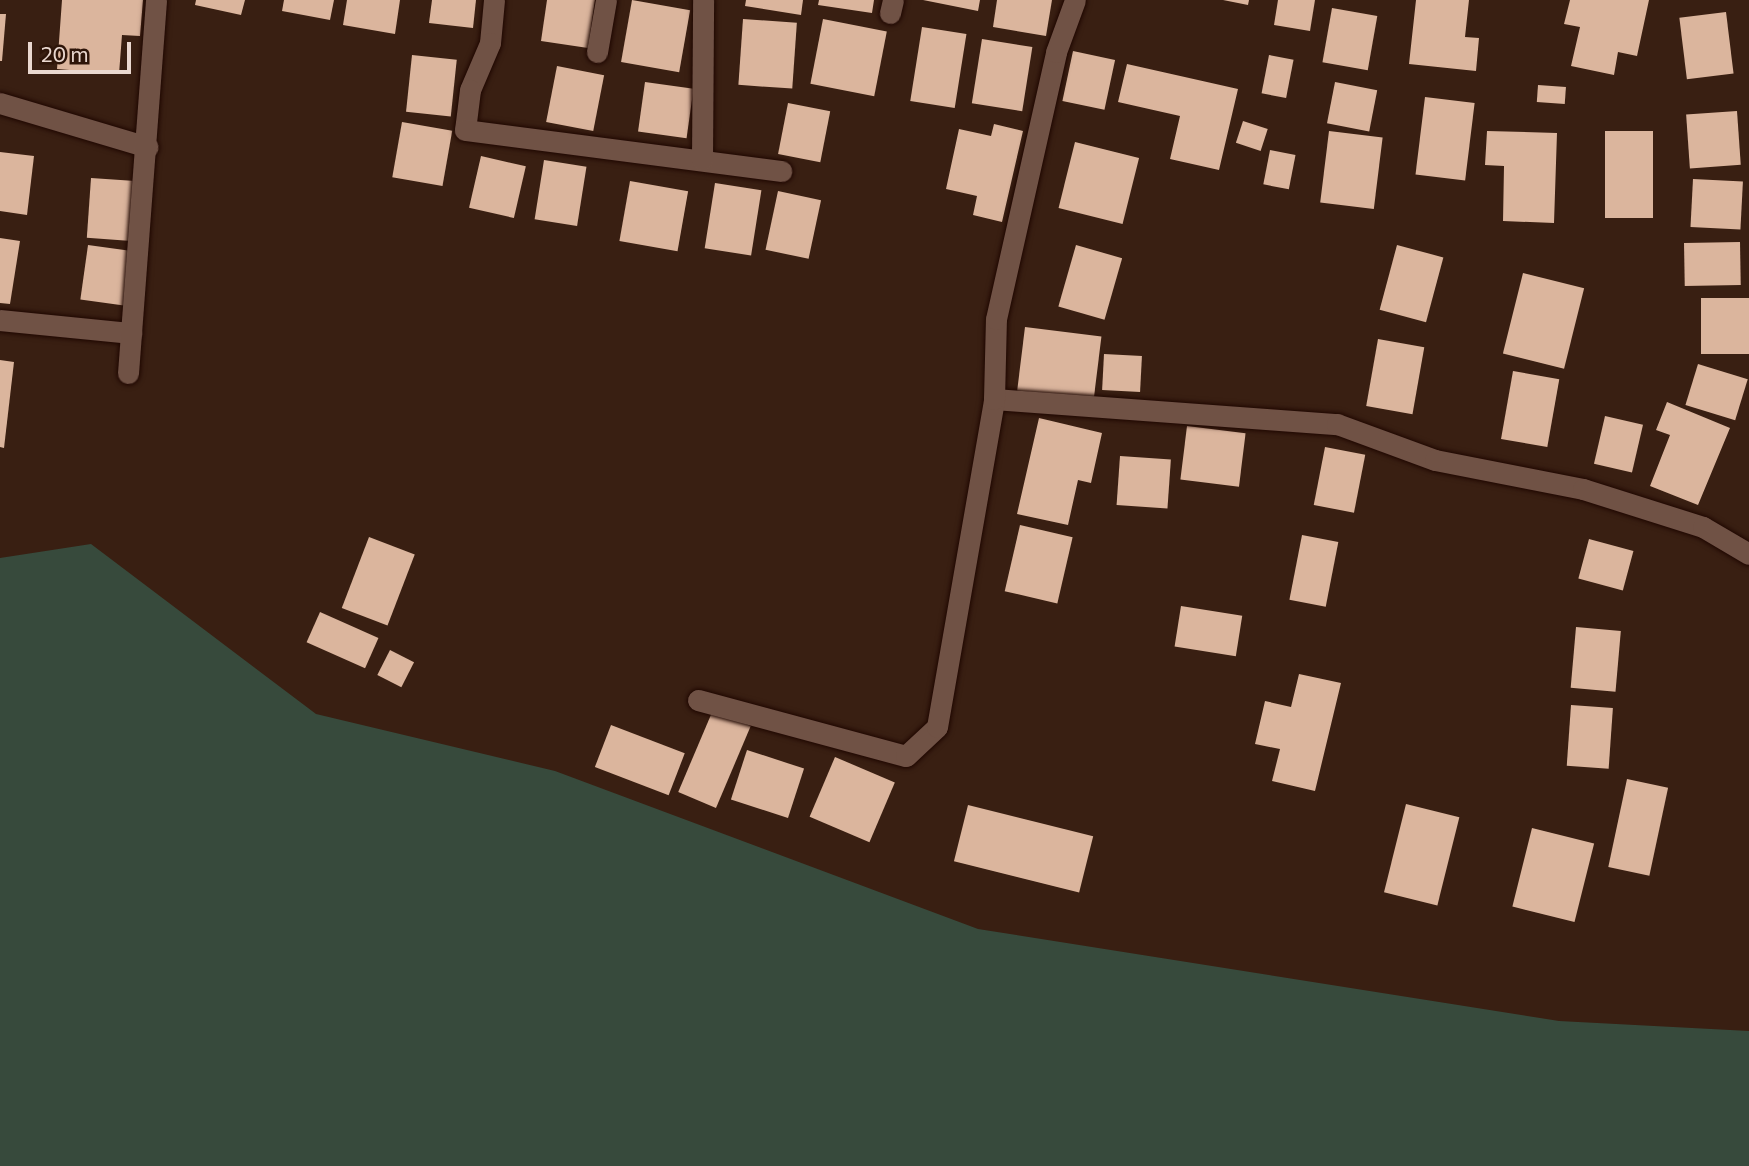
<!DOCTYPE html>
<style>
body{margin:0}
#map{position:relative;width:1749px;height:1166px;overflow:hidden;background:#391f12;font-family:Commissioner,sans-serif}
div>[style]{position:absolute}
.green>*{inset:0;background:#374a3c}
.building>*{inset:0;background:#dbb59d;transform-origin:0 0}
.roads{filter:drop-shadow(0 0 2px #1f0700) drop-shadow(0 0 2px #1f0700)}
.minor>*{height:21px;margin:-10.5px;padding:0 10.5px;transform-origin:10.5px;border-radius:10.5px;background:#705245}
span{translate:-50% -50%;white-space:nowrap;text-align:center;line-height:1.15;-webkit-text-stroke:7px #2e1509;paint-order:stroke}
.scale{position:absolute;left:28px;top:42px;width:103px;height:32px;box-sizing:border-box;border:4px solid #ead8d0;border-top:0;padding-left:9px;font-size:21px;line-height:24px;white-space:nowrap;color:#ead8d0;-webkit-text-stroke:5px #2e1509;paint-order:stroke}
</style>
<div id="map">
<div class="green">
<div style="clip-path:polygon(91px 544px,316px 714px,555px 771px,978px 929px,1559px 1021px,1749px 1031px,1749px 1166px,0 1166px,0 558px)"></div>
</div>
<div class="building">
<div style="clip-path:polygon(62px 0,143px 0,140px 36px,122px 35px,119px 74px,57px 69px)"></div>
<div style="clip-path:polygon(196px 0,245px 0,241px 15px,195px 5px)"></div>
<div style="clip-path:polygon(284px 0,334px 0,330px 20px,282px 11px)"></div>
<div style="clip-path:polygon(347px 0,400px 0,395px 34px,343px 25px)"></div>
<div style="clip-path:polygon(432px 0,476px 0,473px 28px,429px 23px)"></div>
<div style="clip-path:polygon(547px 0,595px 0,588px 48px,541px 41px)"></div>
<div style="left:632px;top:0;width:59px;height:63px;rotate:10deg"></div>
<div style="clip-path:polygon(746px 0,803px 0,801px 15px,745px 6px)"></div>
<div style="clip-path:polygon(819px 0,874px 0,872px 13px,818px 5px)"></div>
<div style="clip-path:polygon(923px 0,980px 0,978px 11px)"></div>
<div style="clip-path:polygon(997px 0,1052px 0,1046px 36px,993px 27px)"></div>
<div style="clip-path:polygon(1223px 0,1249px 0,1248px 5px)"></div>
<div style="clip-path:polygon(1278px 0,1315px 0,1310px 31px,1274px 25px)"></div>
<div style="clip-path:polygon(1416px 0,1469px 0,1465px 37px,1479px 38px,1476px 71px,1409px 64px)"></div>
<div style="clip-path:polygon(1570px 0,1649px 0,1637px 56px,1618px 52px,1614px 75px,1571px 66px,1580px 27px,1564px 24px)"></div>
<div style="left:1332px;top:8px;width:46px;height:55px;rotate:10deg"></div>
<div style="left:1726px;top:12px;width:62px;height:47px;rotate:83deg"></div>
<div style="clip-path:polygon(0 14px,6px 14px,2px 61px,0 61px)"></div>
<div style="left:743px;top:19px;width:54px;height:66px;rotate:4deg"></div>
<div style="left:823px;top:19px;width:65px;height:66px;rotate:11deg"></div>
<div style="left:922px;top:27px;width:45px;height:75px;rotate:9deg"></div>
<div style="left:982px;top:39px;width:51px;height:65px;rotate:9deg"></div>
<div style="left:1073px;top:51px;width:43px;height:51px;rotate:12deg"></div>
<div style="left:412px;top:55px;width:45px;height:57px;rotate:6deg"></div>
<div style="left:1269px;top:55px;width:25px;height:39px;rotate:11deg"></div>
<div style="clip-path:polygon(1127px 64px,1238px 89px,1219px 170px,1170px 159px,1180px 116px,1118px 102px)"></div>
<div style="left:557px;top:66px;width:48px;height:57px;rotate:11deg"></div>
<div style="left:645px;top:82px;width:49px;height:50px;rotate:8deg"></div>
<div style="left:1335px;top:82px;width:43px;height:42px;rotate:11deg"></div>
<div style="left:1538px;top:85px;width:28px;height:17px;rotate:4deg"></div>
<div style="left:1425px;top:97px;width:50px;height:78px;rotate:7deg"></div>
<div style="left:788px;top:103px;width:43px;height:52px;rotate:11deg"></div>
<div style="left:1737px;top:111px;width:54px;height:51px;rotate:86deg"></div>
<div style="left:1243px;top:121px;width:26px;height:23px;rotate:18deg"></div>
<div style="left:402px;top:122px;width:51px;height:56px;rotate:10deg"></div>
<div style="clip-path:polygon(994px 124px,1023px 131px,1002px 222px,973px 215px,977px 196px,946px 189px,959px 129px,991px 136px)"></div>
<div style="left:1329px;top:131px;width:54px;height:72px;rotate:7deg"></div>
<div style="clip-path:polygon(1487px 131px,1557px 133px,1554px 223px,1503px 221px,1504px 166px,1485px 165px)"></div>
<div style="left:1605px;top:131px;width:48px;height:87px"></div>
<div style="left:1075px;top:142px;width:66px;height:68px;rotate:14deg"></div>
<div style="left:1270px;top:150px;width:26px;height:35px;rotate:11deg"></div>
<div style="clip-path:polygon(0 152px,34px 156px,27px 215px,0 211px)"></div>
<div style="left:481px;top:156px;width:46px;height:53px;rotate:13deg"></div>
<div style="left:544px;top:160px;width:43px;height:60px;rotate:9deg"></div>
<div style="left:91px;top:178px;width:48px;height:60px;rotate:4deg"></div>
<div style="left:1693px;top:179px;width:50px;height:48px;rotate:3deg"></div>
<div style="left:630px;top:181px;width:59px;height:61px;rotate:10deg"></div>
<div style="left:715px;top:183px;width:47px;height:66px;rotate:9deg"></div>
<div style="left:778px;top:191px;width:44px;height:60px;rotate:12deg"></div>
<div style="clip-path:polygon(0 238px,20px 241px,10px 304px,0 303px)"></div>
<div style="left:1740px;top:242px;width:43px;height:56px;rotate:89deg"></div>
<div style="left:88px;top:245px;width:44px;height:55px;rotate:8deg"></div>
<div style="left:1076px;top:245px;width:48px;height:64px;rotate:16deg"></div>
<div style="left:1397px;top:245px;width:48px;height:67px;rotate:15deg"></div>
<div style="left:1523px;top:273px;width:63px;height:83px;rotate:14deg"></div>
<div style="left:1701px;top:298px;width:48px;height:56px"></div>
<div style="left:1025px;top:327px;width:77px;height:64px;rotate:7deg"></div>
<div style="left:1378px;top:339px;width:47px;height:68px;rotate:10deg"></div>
<div style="left:1104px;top:354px;width:38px;height:36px;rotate:3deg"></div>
<div style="clip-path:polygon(0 360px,14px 362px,4px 448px,0 447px)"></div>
<div style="left:1698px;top:364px;width:52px;height:43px;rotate:17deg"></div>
<div style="left:1513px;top:371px;width:47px;height:69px;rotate:10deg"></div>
<div style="clip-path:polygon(1667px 402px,1730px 428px,1698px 505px,1650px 486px,1670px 435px,1656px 430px)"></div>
<div style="left:1605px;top:416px;width:39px;height:49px;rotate:13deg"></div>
<div style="clip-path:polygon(1039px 418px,1102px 433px,1091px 483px,1078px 480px,1068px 525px,1017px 514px)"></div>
<div style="left:1187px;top:426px;width:59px;height:54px;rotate:7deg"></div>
<div style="left:1325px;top:447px;width:41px;height:59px;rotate:11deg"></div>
<div style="left:1120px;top:456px;width:51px;height:49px;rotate:4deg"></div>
<div style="left:1020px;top:525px;width:54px;height:68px;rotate:13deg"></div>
<div style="left:1302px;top:535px;width:37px;height:66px;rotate:11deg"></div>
<div style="left:369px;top:537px;width:49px;height:76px;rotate:21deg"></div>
<div style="left:1589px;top:539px;width:46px;height:41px;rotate:15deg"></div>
<div style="left:1181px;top:606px;width:62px;height:41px;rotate:9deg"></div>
<div style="left:320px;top:612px;width:64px;height:33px;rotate:24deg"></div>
<div style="left:1576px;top:627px;width:45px;height:61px;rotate:5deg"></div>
<div style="left:390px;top:650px;width:27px;height:28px;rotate:27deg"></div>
<div style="clip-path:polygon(1299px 674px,1341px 683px,1315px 791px,1272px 781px,1280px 749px,1255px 744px,1265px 701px,1291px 707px)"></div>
<div style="left:1571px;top:705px;width:42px;height:61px;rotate:4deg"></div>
<div style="left:713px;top:710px;width:41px;height:89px;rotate:23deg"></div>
<div style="left:611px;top:725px;width:79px;height:45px;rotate:21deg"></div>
<div style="left:747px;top:750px;width:60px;height:52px;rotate:18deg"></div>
<div style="left:835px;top:757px;width:65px;height:65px;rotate:23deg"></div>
<div style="left:1627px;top:779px;width:42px;height:90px;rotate:12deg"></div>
<div style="left:1406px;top:804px;width:55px;height:91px;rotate:14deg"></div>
<div style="left:968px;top:805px;width:129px;height:58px;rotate:14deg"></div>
<div style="left:1532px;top:828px;width:64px;height:81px;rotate:14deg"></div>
</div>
<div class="roads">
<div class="minor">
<div style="left:494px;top:0;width:43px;rotate:95.3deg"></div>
<div style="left:490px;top:43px;width:51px;rotate:113.1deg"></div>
<div style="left:470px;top:90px;width:40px;rotate:97.1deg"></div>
<div style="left:465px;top:130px;width:319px;rotate:7.4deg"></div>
<div style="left:890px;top:13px;width:13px;rotate:-77deg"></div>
<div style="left:597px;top:52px;width:53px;rotate:-80.2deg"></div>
<div style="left:0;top:103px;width:154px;rotate:16.6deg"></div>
<div style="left:702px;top:160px;width:160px;rotate:-89.6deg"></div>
<div style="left:0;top:320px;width:132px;rotate:5.7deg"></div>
<div style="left:128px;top:373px;width:374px;rotate:-85.7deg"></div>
<div style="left:994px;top:399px;width:344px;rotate:4.2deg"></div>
<div style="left:1337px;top:424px;width:104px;rotate:20.2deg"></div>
<div style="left:1435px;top:460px;width:151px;rotate:11.1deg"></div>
<div style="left:1583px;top:489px;width:126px;rotate:17.6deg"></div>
<div style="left:1703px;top:527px;width:53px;rotate:30.4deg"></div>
<div style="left:698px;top:700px;width:215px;rotate:15.1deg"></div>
<div style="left:906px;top:756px;width:42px;rotate:-43.1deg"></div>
<div style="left:937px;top:727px;width:333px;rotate:-80.1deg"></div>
<div style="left:994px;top:399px;width:80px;rotate:-88.6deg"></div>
<div style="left:996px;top:319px;width:274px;rotate:-77.3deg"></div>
<div style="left:1056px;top:52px;width:55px;rotate:-69.9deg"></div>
</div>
</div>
<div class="scale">20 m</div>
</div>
